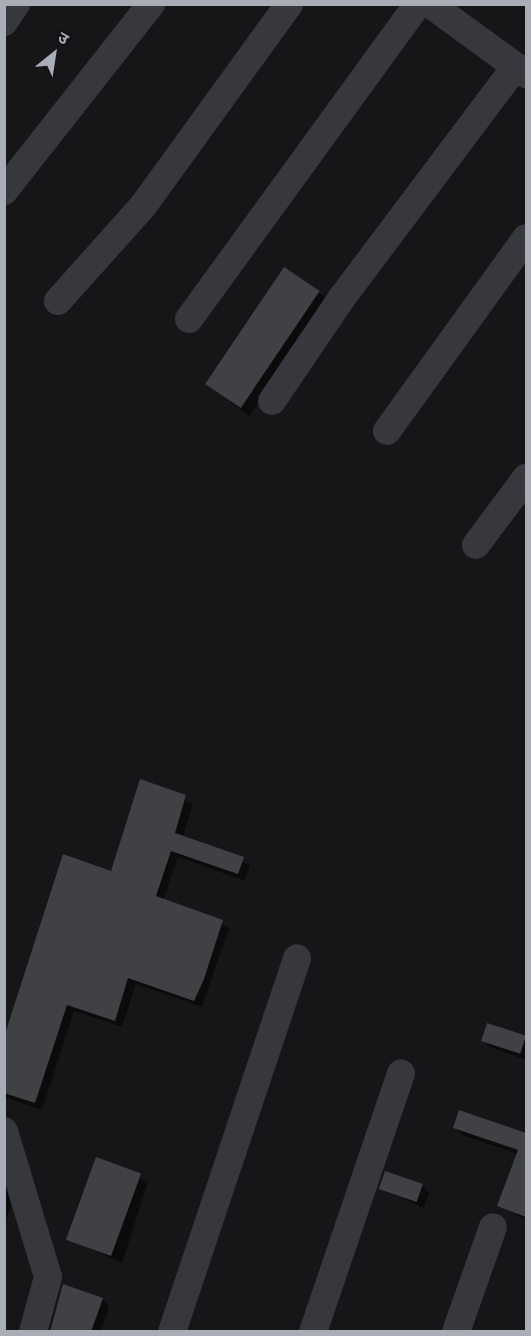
<!DOCTYPE html>
<meta charset="utf-8">
<style>
body{margin:0}
#map{position:relative;width:531px;height:1336px;overflow:hidden;background:#161618;font-family:"Work Sans","Noto Sans Devanagari",sans-serif}
div>[style]{position:absolute}
.shadow>*{inset:0;background:#0007}
.building>*{inset:0;background:#404145;transform-origin:0 0}
.minor>*{height:28px;margin:-14px;padding:0 14px;transform-origin:14px;border-radius:14px;background:#37383d}
span{translate:-50% -50%;white-space:nowrap;text-align:center;line-height:1.15;-webkit-text-stroke:6px #111113;paint-order:stroke}
.frame{position:absolute;inset:0;border:6px solid #a8adb8;pointer-events:none}
.north{position:absolute;left:24px;top:24px;width:60px;height:60px;-webkit-text-stroke:4px #111113;paint-order:stroke;rotate:30deg;font-size:16px;font-weight:700;line-height:24px;text-align:center;color:#a8adb8}
.north::after{content:'';display:block;margin:auto;width:21px;height:27px;background:#a8adb8;clip-path:polygon(50% 0,100% 100%,50% 72%,0 100%)}
</style>
<div id="map">
<div class="shadow">
<div style="clip-path:polygon(319px 292px,326px 299px,249px 416px,209px 385px)"></div>
<div style="clip-path:polygon(141px 781px,193px 804px,183px 837px,250px 865px,245px 881px,178px 857px,163px 901px,229px 928px,202px 1007px,136px 984px,122px 1027px,74px 1011px,42px 1110px,4px 1097px,4px 1044px,112px 873px)"></div>
<div style="clip-path:polygon(488px 1025px,526px 1038px,526px 1060px,490px 1047px,482px 1040px)"></div>
<div style="clip-path:polygon(460px 1112px,526px 1135px,526px 1220px,499px 1205px,518px 1154px,462px 1135px,454px 1127px)"></div>
<div style="clip-path:polygon(96px 1159px,148px 1182px,122px 1263px,71px 1240px)"></div>
<div style="clip-path:polygon(4px 1178px,12px 1202px,4px 1226px)"></div>
<div style="clip-path:polygon(422px 1185px,429px 1192px,424px 1208px,381px 1188px)"></div>
<div style="clip-path:polygon(102px 1299px,109px 1306px,101px 1332px,52px 1332px)"></div>
</div>
<div class="building">
<div style="left:284px;top:267px;width:43px;height:141px;rotate:34deg"></div>
<div style="clip-path:polygon(140px 779px,186px 795px,175px 833px,244px 857px,238px 874px,171px 851px,156px 896px,223px 920px,204px 979px,194px 1001px,128px 978px,115px 1021px,67px 1005px,35px 1103px,4px 1093px,4px 1037px,63px 854px,111px 871px)"></div>
<div style="left:487px;top:1023px;width:41px;height:19px;rotate:18deg"></div>
<div style="clip-path:polygon(459px 1110px,526px 1133px,526px 1217px,497px 1206px,518px 1150px,453px 1128px)"></div>
<div style="left:96px;top:1157px;width:48px;height:88px;rotate:20deg"></div>
<div style="left:385px;top:1171px;width:40px;height:19px;rotate:19deg"></div>
<div style="clip-path:polygon(63px 1284px,103px 1298px,91px 1332px,50px 1332px)"></div>
</div>
<div class="minor">
<div style="left:430px;top:4px;width:119px;rotate:36.1deg"></div>
<div style="left:4px;top:22px;width:22px;rotate:-56deg"></div>
<div style="left:4px;top:191px;width:238px;rotate:-51.8deg"></div>
<div style="left:58px;top:301px;width:127px;rotate:-48.2deg"></div>
<div style="left:143px;top:206px;width:249px;rotate:-54.1deg"></div>
<div style="left:189px;top:319px;width:389px;rotate:-54deg"></div>
<div style="left:272px;top:401px;width:123px;rotate:-55.9deg"></div>
<div style="left:341px;top:299px;width:291px;rotate:-53.1deg"></div>
<div style="left:387px;top:431px;width:238px;rotate:-54.2deg"></div>
<div style="left:476px;top:545px;width:84px;rotate:-53.3deg"></div>
<div style="left:4px;top:1131px;width:152px;rotate:73.2deg"></div>
<div style="left:48px;top:1277px;width:57px;rotate:105.3deg"></div>
<div style="left:172px;top:1332px;width:394px;rotate:-71.5deg"></div>
<div style="left:313px;top:1332px;width:273px;rotate:-71.2deg"></div>
<div style="left:456px;top:1332px;width:111px;rotate:-70.6deg"></div>
</div>
<div class="frame"></div>
<div class="north">उ</div>
</div>
